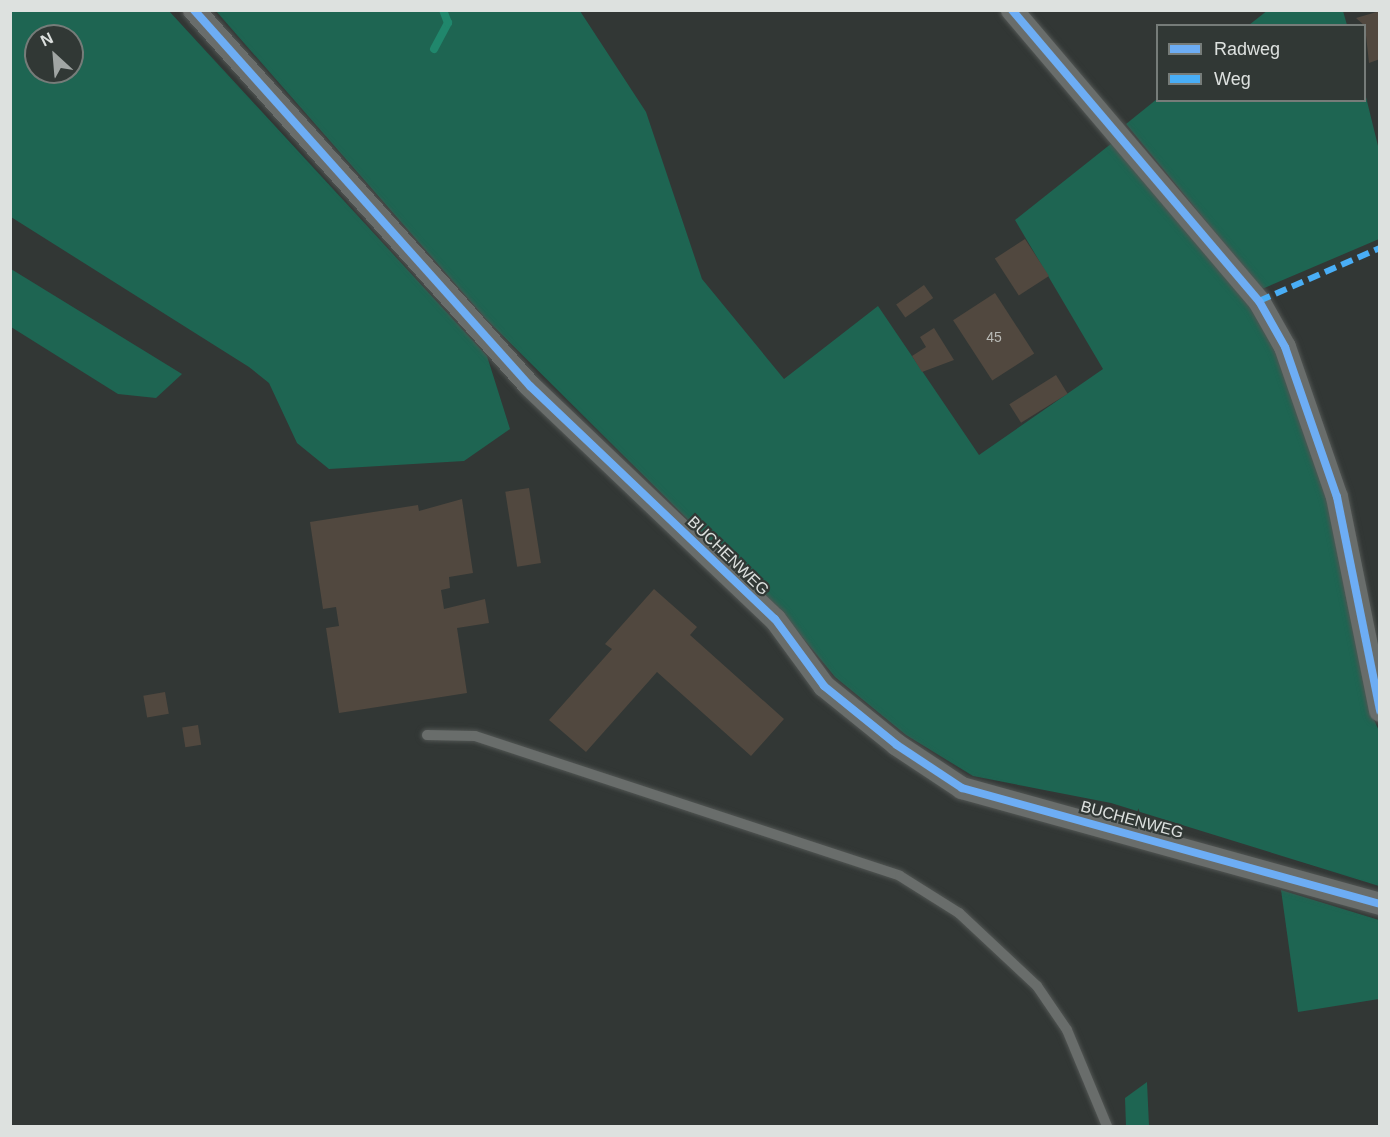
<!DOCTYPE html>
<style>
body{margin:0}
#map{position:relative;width:1390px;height:1137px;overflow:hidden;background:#323735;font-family:Helvetica,sans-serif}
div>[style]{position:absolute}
.green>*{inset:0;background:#1e6552}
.stream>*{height:8px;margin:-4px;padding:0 4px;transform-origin:4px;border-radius:4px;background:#20876c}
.building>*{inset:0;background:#51483f;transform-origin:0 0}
.roads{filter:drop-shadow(0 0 2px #515553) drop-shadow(0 0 2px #515553)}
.service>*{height:10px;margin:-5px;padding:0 5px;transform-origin:5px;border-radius:5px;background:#696d6b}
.minor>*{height:22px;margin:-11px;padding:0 11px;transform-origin:11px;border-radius:11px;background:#696d6b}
.quiet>*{height:6px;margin-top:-3px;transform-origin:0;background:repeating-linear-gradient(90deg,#49aef6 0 12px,transparent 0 18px)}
.cycleway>*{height:8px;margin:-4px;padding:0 4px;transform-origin:4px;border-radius:4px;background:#6dadf4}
span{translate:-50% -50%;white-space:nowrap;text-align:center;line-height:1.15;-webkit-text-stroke:4.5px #313835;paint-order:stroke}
.number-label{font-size:14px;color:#babbb7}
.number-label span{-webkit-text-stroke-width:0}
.street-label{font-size:16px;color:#dde1df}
.frame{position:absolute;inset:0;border:12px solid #dde1df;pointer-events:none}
.legend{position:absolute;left:1156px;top:24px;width:210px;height:78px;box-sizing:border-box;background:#313835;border:2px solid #767c79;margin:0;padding:8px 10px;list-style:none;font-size:18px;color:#dde1df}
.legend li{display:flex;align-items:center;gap:12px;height:30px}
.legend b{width:30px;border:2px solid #767c79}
.north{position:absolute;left:24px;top:24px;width:60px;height:60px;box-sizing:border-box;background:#313835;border:2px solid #767c79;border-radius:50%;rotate:334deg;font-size:16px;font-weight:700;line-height:24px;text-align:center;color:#dde1df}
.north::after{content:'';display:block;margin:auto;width:21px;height:27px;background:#a1a6a4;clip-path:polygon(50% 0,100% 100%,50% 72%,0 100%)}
</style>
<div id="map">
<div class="green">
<div style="clip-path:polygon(1268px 10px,1343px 11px,1347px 25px,1249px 25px)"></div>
<div style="clip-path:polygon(evenodd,10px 11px,169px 11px,487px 356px,510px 429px,464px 461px,329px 469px,297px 443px,269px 383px,249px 367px,11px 217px,10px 11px,36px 36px,72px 36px,72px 72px,36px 72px,36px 36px)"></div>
<div style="clip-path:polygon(216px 11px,580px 11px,646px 112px,702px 279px,784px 379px,878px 306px,979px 455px,1103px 369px,1015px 220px,1112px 143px,1255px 306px,1280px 350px,1331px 503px,1372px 715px,1379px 731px,1379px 886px,1111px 803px,973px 776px,906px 735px,835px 677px,785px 616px,486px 319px)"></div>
<div style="clip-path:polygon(1365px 93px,1379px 150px,1379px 239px,1262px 289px,1126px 124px,1157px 99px,1364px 100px)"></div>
<div style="clip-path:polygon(11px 269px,182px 374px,156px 398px,118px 394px,11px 327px)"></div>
<div style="clip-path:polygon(1281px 890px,1379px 920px,1379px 999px,1298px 1012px)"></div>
<div style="clip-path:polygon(1147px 1082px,1149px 1126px,1126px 1126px,1125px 1098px)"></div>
</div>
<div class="stream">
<div style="left:434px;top:49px;width:30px;rotate:-62deg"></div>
<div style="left:448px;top:23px;width:14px;rotate:-111deg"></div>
</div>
<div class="building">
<div style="clip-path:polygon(1380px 11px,1380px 59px,1369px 63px,1365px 26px,1356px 18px)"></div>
<div style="left:1025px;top:239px;width:44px;height:36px;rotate:57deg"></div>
<div style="left:924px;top:285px;width:16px;height:34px;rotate:55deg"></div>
<div style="left:995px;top:293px;width:72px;height:50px;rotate:57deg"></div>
<div style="clip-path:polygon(934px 328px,954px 360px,922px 372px,912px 356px,926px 347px,920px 337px)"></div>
<div style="left:1056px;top:375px;width:22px;height:55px;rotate:58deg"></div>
<div style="left:529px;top:488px;width:76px;height:24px;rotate:81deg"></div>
<div style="clip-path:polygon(462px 499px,473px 573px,449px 577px,450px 588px,441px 590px,444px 609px,485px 599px,489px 623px,457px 628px,467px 693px,339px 713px,326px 628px,339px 626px,336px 607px,323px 609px,310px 522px,418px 505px,419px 511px)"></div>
<div style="clip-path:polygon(654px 589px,697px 627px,690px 635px,784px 719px,751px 756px,657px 672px,586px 752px,549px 720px,612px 649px,605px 644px)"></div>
<div style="left:165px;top:692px;width:22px;height:22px;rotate:80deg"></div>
<div style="left:198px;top:725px;width:20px;height:16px;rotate:81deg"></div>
</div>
<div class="roads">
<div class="service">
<div style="left:427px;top:735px;width:48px;rotate:1.2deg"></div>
<div style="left:475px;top:736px;width:447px;rotate:18.2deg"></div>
<div style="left:900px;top:876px;width:70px;rotate:32.1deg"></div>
<div style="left:959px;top:913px;width:107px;rotate:43.1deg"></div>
<div style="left:1037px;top:986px;width:53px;rotate:55.7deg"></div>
<div style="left:1067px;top:1030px;width:104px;rotate:67.4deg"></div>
</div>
<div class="minor">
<div style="left:194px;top:10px;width:504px;rotate:48.22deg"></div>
<div style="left:530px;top:386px;width:338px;rotate:43.6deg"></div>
<div style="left:775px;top:619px;width:83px;rotate:53.8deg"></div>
<div style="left:824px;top:686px;width:94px;rotate:38.9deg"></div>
<div style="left:897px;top:745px;width:78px;rotate:33.5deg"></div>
<div style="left:962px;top:788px;width:434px;rotate:15.5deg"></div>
<div style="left:1012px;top:10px;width:382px;rotate:49.7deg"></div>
<div style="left:1259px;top:301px;width:53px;rotate:60.5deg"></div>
<div style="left:1285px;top:347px;width:159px;rotate:70.9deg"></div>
<div style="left:1337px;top:497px;width:218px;rotate:78.6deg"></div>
</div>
</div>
<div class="quiet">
<div style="left:1259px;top:301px;width:132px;rotate:-23.7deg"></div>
</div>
<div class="cycleway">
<div style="left:194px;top:10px;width:504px;rotate:48.22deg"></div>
<div style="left:530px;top:386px;width:338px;rotate:43.6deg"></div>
<div style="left:775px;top:619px;width:83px;rotate:53.8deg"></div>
<div style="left:824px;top:686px;width:94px;rotate:38.9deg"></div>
<div style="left:897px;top:745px;width:78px;rotate:33.5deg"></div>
<div style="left:962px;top:788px;width:434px;rotate:15.5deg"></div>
<div style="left:1012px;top:10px;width:382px;rotate:49.7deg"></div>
<div style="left:1259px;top:301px;width:53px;rotate:60.5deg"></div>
<div style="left:1285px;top:347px;width:159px;rotate:70.9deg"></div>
<div style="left:1337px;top:497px;width:218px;rotate:78.6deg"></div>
</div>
<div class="number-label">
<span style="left:994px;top:337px">45</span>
</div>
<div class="street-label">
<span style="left:728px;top:556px;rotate:44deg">BUCHENWEG</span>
<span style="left:1132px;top:820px;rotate:15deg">BUCHENWEG</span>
</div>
<div class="frame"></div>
<ul class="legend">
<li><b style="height:8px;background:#6dadf4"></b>Radweg</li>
<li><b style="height:8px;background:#49aef6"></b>Weg</li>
</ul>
<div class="north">N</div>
</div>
